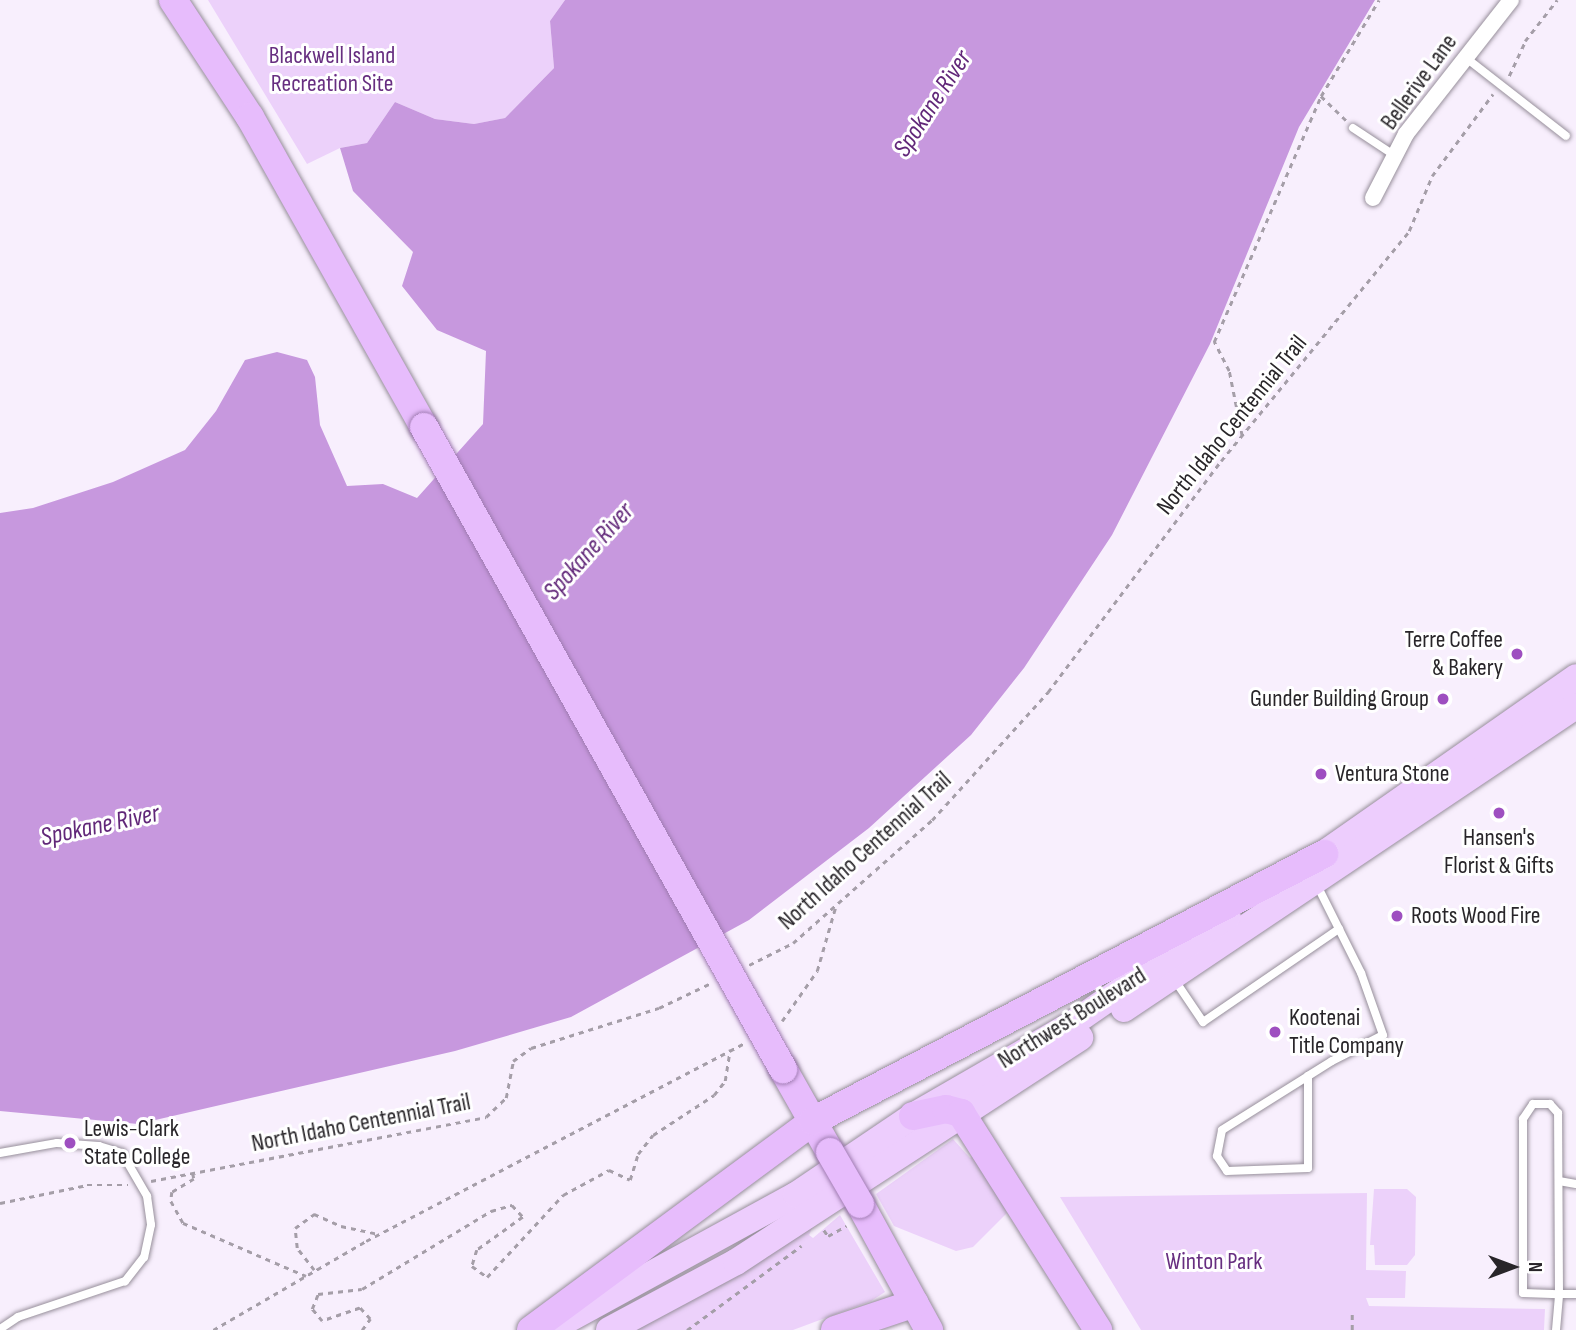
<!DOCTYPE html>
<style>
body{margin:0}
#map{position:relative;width:1576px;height:1330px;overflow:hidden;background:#f8effd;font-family:"Sofia Sans Condensed",sans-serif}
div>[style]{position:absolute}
.green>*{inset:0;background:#ecd1fa}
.water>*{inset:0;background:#c798de}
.path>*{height:2.5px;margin-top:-1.25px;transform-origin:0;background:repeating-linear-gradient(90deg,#a59ea8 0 5px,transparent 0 10px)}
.roads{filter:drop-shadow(0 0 2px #978f9b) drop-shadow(0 0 2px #978f9b)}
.service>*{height:8px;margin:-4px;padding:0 4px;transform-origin:4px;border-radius:4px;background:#fff}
.minor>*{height:16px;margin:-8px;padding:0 8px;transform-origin:8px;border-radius:8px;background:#fff}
.primary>*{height:26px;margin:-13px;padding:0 13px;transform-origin:13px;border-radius:13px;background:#edcdfd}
.trunk>*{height:28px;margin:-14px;padding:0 14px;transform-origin:14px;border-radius:14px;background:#e7bcfc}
.bridges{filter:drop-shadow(0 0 2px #a07cb2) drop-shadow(0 0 2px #a07cb2)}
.trunk-bridge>*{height:28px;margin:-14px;padding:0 14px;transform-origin:14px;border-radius:14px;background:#e7bcfc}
.dots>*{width:19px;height:19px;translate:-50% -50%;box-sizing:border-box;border:4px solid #fff;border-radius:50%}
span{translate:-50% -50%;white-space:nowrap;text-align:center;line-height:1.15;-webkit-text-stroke:6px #fff;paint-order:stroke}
.park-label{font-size:24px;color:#672e80}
.street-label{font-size:24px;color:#282529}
.poi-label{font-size:24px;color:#282529}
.right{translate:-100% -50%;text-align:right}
.left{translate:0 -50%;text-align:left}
.water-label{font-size:26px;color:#612779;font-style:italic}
.north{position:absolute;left:1478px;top:1232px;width:70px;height:70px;-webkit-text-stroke:5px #fff;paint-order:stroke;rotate:90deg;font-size:19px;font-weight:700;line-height:28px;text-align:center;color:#282529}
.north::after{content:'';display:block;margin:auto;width:24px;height:32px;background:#282529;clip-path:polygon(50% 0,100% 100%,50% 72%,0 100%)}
</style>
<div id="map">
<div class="green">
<div style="clip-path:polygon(208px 0,565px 0,550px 21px,554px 68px,505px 118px,474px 124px,435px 119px,395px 102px,367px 143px,340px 148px,307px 164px)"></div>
<div style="clip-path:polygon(953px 1139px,970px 1158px,975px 1155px,1007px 1213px,973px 1247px,956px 1251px,894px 1226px,876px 1194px)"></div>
<div style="clip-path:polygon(1374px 1189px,1407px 1189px,1416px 1197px,1415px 1255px,1407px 1265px,1375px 1265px,1374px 1245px,1370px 1245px)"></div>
<div style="clip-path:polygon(1367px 1193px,1366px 1270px,1406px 1271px,1405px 1298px,1366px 1298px,1369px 1306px,1545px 1309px,1544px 1330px,1141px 1330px,1060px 1197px)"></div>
<div style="clip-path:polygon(840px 1215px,885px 1292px,871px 1301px,793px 1330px,624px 1330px,815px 1222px,809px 1235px,813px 1238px)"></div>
</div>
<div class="water">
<div style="clip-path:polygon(565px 0,1375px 0,1299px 127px,1210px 344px,1112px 535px,1024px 668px,971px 735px,869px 828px,749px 920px,571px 1017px,455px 1051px,138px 1124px,0 1111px,0 513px,33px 508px,113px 482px,185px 450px,216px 411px,245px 360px,277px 352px,307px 360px,315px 377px,320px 425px,347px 486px,383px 484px,417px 498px,483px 424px,486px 351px,437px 330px,402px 286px,413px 252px,353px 191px,340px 148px,367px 143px,395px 102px,435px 119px,474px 124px,505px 118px,554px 68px,550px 21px)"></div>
</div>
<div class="path">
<div style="left:1509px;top:76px;width:38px;rotate:-65deg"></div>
<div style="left:1525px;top:41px;width:52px;rotate:-52deg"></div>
<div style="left:1321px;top:96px;width:35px;rotate:44deg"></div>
<div style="left:1242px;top:436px;width:66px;rotate:-101.3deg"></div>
<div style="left:1229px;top:371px;width:33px;rotate:-117deg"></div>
<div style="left:1214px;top:342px;width:268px;rotate:-66.5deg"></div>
<div style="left:1321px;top:96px;width:112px;rotate:-58.9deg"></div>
<div style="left:749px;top:965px;width:49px;rotate:-26.6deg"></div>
<div style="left:793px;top:943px;width:186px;rotate:-41.5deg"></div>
<div style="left:932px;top:820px;width:173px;rotate:-47.8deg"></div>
<div style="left:1048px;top:692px;width:289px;rotate:-53.2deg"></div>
<div style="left:1221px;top:461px;width:297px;rotate:-50.7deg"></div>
<div style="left:1409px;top:231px;width:60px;rotate:-67.3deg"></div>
<div style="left:1432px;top:176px;width:102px;rotate:-53.4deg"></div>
<div style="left:782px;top:1021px;width:61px;rotate:-55deg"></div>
<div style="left:817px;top:971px;width:69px;rotate:-73.9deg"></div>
<div style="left:193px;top:1173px;width:6px;rotate:81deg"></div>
<div style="left:194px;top:1179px;width:26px;rotate:149deg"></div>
<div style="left:172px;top:1192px;width:9px;rotate:96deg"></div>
<div style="left:171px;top:1201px;width:25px;rotate:61deg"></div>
<div style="left:183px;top:1223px;width:134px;rotate:23.3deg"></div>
<div style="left:151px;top:1181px;width:341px;rotate:-10.8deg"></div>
<div style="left:486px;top:1117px;width:28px;rotate:-44deg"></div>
<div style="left:506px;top:1098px;width:38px;rotate:-79deg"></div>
<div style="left:513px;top:1061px;width:22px;rotate:-36deg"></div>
<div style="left:531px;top:1048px;width:134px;rotate:-17.4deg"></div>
<div style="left:659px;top:1008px;width:58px;rotate:-25.7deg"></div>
<div style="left:0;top:1203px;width:89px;rotate:-11.7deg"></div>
<div style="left:87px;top:1185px;width:41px"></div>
<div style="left:824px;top:1230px;width:7px;rotate:56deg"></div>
<div style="left:828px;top:1236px;width:21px;rotate:-29deg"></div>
<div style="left:314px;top:1270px;width:28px;rotate:-128deg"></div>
<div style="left:297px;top:1248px;width:20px;rotate:-96deg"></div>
<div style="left:295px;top:1228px;width:24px;rotate:-36deg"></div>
<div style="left:314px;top:1214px;width:30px;rotate:24deg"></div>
<div style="left:341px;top:1226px;width:39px;rotate:12deg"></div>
<div style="left:213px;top:1330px;width:177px;rotate:-30.2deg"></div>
<div style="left:366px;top:1241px;width:427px;rotate:-27.6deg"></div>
<div style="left:362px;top:1330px;width:14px;rotate:-54deg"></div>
<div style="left:370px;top:1319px;width:15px;rotate:-132deg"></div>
<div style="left:360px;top:1308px;width:40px;rotate:161.1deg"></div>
<div style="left:322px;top:1321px;width:16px;rotate:-130deg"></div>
<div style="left:312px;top:1309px;width:16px;rotate:-68deg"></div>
<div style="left:318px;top:1294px;width:44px;rotate:-6.5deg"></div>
<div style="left:362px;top:1289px;width:151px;rotate:-31.2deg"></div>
<div style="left:491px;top:1211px;width:22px;rotate:-16deg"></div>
<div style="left:512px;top:1205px;width:16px;rotate:47deg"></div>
<div style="left:523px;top:1217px;width:57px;rotate:144.3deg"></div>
<div style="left:477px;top:1250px;width:17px;rotate:107deg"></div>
<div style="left:472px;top:1266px;width:19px;rotate:36deg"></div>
<div style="left:487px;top:1277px;width:112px;rotate:-47.2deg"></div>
<div style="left:563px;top:1195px;width:52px;rotate:-28.5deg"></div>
<div style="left:609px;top:1170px;width:23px;rotate:25deg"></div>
<div style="left:630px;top:1180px;width:27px;rotate:-73deg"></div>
<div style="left:638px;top:1154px;width:24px;rotate:-52deg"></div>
<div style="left:653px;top:1135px;width:73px;rotate:-33.3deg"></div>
<div style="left:714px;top:1095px;width:18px;rotate:-52deg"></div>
<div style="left:725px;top:1081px;width:32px;rotate:-81deg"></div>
<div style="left:687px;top:1330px;width:142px;rotate:-36.4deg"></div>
<div style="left:1352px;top:1330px;width:18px;rotate:-90deg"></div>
</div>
<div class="roads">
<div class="service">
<div style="left:1465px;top:57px;width:128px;rotate:38deg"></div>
<div style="left:1353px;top:128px;width:49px;rotate:33.4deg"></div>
<div style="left:1174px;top:979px;width:52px;rotate:56deg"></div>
<div style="left:1203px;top:1022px;width:165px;rotate:-34.4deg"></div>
<div style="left:1308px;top:1076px;width:92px;rotate:90deg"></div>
<div style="left:1308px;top:1168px;width:81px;rotate:177.9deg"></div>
<div style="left:1227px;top:1171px;width:18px;rotate:-124deg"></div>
<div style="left:1217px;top:1156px;width:26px;rotate:-79deg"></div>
<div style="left:1222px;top:1130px;width:102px;rotate:-32.1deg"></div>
<div style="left:1308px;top:1076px;width:28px;rotate:-32deg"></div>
<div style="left:1332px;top:1061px;width:57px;rotate:-27deg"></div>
<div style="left:1383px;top:1035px;width:66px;rotate:-109.5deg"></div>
<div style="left:1361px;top:973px;width:98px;rotate:-116.6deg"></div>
<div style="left:0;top:1153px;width:58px;rotate:-10deg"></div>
<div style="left:57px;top:1143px;width:42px;rotate:4.1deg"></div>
<div style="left:99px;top:1146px;width:24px;rotate:17deg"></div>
<div style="left:122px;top:1153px;width:50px;rotate:59.8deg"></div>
<div style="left:147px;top:1196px;width:29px;rotate:82deg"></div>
<div style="left:151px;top:1225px;width:33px;rotate:102deg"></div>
<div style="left:144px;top:1257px;width:31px;rotate:128deg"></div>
<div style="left:125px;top:1281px;width:113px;rotate:161.4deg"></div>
<div style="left:18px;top:1317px;width:22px;rotate:146deg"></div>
<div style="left:1559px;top:1181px;width:17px;rotate:10deg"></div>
<div style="left:1556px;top:1330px;width:36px;rotate:-85deg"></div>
<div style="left:1559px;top:1294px;width:181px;rotate:-90.3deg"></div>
<div style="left:1558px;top:1113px;width:12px;rotate:-132deg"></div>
<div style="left:1550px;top:1104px;width:17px;rotate:180deg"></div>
<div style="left:1533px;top:1104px;width:18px;rotate:124deg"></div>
<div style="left:1523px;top:1119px;width:174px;rotate:90deg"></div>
<div style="left:1523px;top:1293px;width:36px;rotate:2deg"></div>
<div style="left:1559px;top:1294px;width:17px"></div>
</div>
<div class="minor">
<div style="left:1373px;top:198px;width:72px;rotate:-62.7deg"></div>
<div style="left:1406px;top:134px;width:170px;rotate:-51.9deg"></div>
</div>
<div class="primary">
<div style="left:1305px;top:867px;width:331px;rotate:-35deg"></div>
<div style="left:1124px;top:1009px;width:544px;rotate:-33.84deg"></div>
<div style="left:549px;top:1330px;width:281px;rotate:-28.7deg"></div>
<div style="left:796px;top:1195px;width:141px;rotate:-34deg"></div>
<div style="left:913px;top:1116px;width:180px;rotate:-30deg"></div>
<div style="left:1069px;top:1026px;width:193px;rotate:-34.7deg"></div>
<div style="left:609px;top:1330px;width:144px;rotate:-28.2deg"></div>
<div style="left:736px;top:1262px;width:411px;rotate:-33.1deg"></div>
</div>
<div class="trunk">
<div style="left:173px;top:0;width:140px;rotate:56.7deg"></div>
<div style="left:250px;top:117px;width:355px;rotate:60.7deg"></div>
<div style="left:783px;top:1069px;width:95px;rotate:60.5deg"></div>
<div style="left:913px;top:1116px;width:34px;rotate:-12deg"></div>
<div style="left:946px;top:1109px;width:16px;rotate:15deg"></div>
<div style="left:961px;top:1113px;width:257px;rotate:57.7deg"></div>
<div style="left:860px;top:1204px;width:144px;rotate:61.3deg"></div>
<div style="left:531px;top:1330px;width:351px;rotate:-36.5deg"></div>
<div style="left:813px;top:1121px;width:577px;rotate:-27.59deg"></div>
<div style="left:835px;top:1330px;width:84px;rotate:-18.6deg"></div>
</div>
</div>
<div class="bridges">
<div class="trunk-bridge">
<div style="left:424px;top:427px;width:736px;rotate:60.79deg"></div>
<div style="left:830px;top:1152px;width:60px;rotate:60deg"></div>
</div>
</div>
<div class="dots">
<div style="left:1517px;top:654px;background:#9e4fc0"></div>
<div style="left:1443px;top:699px;background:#9e4fc0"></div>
<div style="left:1321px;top:774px;background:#9e4fc0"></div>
<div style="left:1499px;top:813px;background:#9e4fc0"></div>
<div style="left:1397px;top:916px;background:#9e4fc0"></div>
<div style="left:1275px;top:1032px;background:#9e4fc0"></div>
<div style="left:70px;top:1143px;background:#9e4fc0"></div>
</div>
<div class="park-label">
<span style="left:332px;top:70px">Blackwell Island<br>Recreation Site</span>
<span style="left:1214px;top:1262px">Winton Park</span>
</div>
<div class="street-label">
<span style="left:1419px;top:82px;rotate:-54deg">Bellerive Lane</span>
<span style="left:1232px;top:425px;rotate:-51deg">North Idaho Centennial Trail</span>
<span style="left:865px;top:851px;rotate:-42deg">North Idaho Centennial Trail</span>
<span style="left:1072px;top:1018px;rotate:-32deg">Northwest Boulevard</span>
<span style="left:361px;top:1123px;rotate:-11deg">North Idaho Centennial Trail</span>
</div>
<div class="poi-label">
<span class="right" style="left:1503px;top:654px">Terre Coffee<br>&amp; Bakery</span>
<span class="right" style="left:1429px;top:699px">Gunder Building Group</span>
<span class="left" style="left:1335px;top:774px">Ventura Stone</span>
<span style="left:1499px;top:852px">Hansen's<br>Florist &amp; Gifts</span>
<span class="left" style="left:1411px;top:916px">Roots Wood Fire</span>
<span class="left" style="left:1289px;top:1032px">Kootenai<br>Title Company</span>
<span class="left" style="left:84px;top:1143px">Lewis-Clark<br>State College</span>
</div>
<div class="water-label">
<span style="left:933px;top:104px;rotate:-57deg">Spokane River</span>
<span style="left:589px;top:552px;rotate:-48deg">Spokane River</span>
<span style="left:100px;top:826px;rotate:-12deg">Spokane River</span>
</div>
<div class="north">N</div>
</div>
